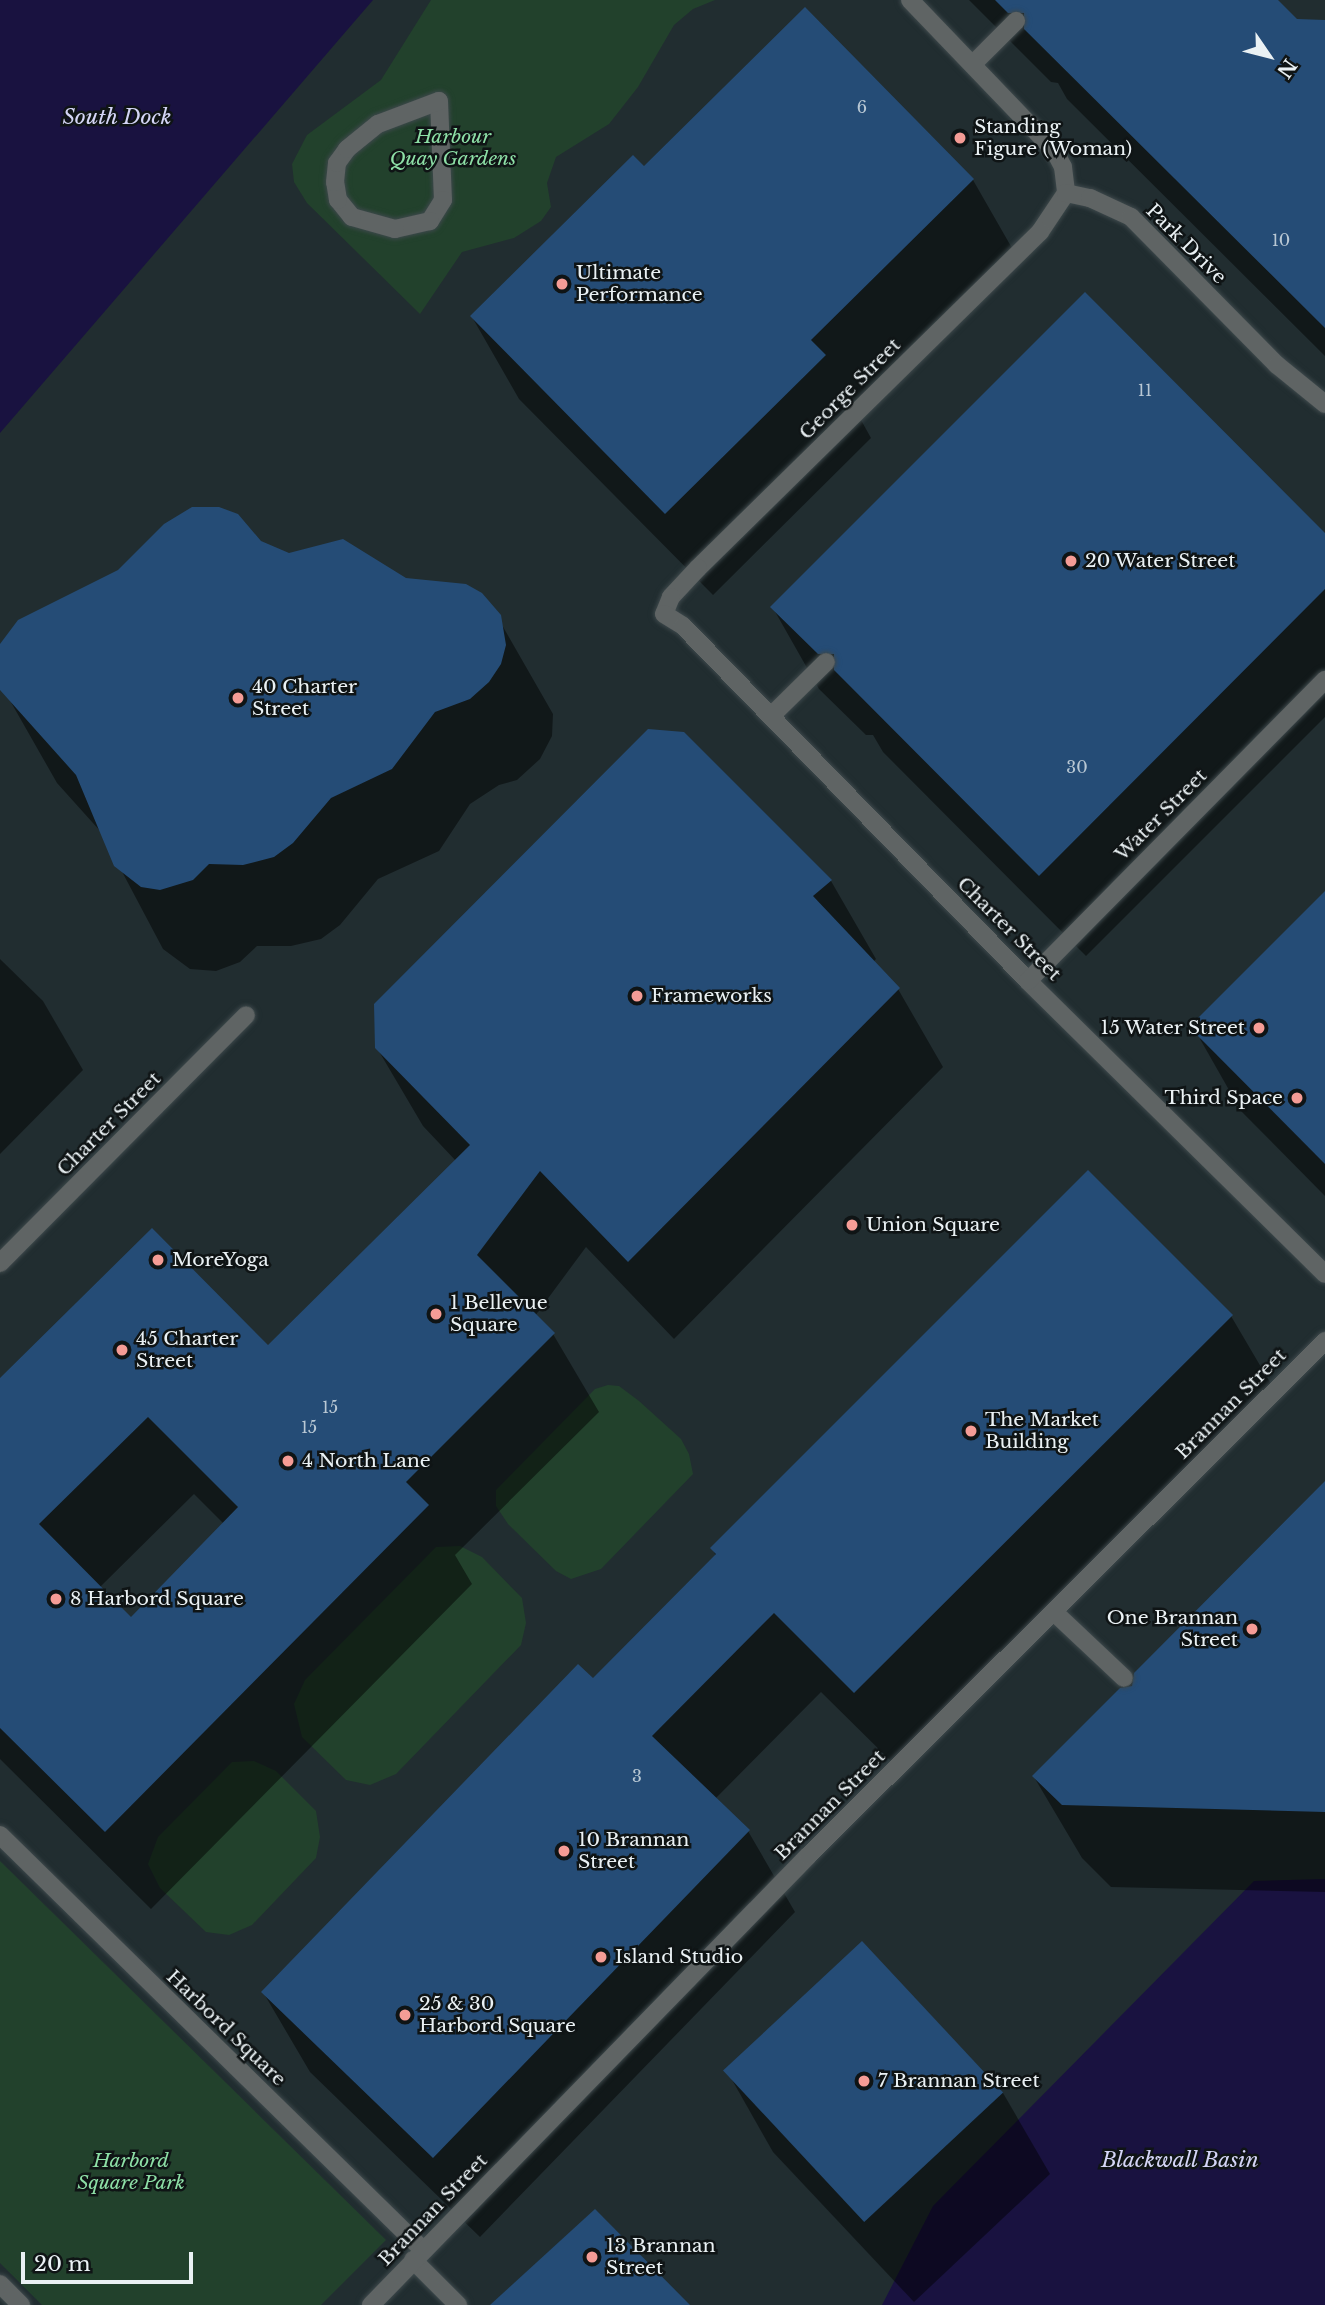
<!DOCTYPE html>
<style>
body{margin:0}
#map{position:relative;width:1325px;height:2305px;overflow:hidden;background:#212d30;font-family:"Libre Baskerville",serif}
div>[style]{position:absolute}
.green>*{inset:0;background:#22412c}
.water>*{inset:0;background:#191240}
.shadow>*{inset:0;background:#0007}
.building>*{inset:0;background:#254c76;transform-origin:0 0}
.roads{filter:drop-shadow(0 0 2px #3d484b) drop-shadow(0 0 2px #3d484b)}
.service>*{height:18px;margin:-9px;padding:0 9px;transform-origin:9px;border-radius:9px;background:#5f6464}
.pedestrian>*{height:18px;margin:-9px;padding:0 9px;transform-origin:9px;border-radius:9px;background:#5f6464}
.minor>*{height:18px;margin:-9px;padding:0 9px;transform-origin:9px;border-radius:9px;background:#5f6464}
.dots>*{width:19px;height:19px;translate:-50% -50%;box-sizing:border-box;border:4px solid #0f1415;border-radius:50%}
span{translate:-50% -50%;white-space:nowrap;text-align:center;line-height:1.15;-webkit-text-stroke:5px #0f1415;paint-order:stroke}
.number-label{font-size:16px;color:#b9c8d4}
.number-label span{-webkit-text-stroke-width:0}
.poi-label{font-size:19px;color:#eaf1f4}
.left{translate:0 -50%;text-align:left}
.right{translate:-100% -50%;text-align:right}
.park-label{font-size:19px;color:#8ddfa6;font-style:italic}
.street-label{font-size:19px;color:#eaf1f4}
.water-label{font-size:21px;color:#d4d5f6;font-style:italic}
.north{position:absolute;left:1234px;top:21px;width:70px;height:70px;-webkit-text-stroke:5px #0f1415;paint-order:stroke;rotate:125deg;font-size:19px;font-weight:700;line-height:28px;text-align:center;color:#eaf1f4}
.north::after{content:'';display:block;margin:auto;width:24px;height:32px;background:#eaf1f4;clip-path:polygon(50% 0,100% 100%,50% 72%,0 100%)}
.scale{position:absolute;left:21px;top:2252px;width:172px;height:32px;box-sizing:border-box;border:4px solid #eaf1f4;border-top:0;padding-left:9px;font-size:21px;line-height:24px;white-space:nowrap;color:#eaf1f4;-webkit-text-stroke:5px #0f1415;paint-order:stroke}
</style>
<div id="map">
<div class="green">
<div style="clip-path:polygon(431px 0,715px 0,693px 9px,674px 25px,638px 87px,609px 124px,556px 157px,547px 183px,551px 207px,541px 221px,514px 238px,462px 252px,420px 314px,307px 203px,294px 182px,292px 164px,307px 135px,381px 80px)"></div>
<div style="clip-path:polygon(608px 1385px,619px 1386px,639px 1401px,681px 1439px,689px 1454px,693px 1474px,601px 1569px,571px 1579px,556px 1571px,508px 1524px,496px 1506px,496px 1490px,595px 1389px)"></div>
<div style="clip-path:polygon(460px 1546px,482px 1557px,522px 1598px,526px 1623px,521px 1645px,396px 1774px,370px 1785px,346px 1780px,302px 1737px,294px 1704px,305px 1680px,436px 1547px)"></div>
<div style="clip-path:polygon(254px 1761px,276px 1771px,316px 1811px,320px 1837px,316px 1858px,252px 1925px,229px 1935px,206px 1932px,160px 1888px,148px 1864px,158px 1837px,232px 1762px)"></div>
<div style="clip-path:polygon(0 1861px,386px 2240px,321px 2305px,42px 2305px,0 2263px)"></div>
</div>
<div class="water">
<div style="clip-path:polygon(0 0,373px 0,0 433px)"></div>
<div style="clip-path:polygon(1325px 1879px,1325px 2305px,882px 2305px,933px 2206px,1254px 1881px)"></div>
</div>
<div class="shadow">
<div style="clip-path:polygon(969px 0,1275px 0,1297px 20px,1325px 21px,1325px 356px,1067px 99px,1058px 83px,1051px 82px)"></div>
<div style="clip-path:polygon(644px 168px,973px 180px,1020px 262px,861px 420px,871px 438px,713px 595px,519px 399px,472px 317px)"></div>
<div style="clip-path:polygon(1325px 535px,1325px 717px,1086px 956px,883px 752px,873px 735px,866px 735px,819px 689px,773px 608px)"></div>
<div style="clip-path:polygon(260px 543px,289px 555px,490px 604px,553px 714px,552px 736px,540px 759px,517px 780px,499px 785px,470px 804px,439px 851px,378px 879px,340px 925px,321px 939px,291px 946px,257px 946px,240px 962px,216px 971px,190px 969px,163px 949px,101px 832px,57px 783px,0 683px,0 652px)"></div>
<div style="clip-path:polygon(evenodd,683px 734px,831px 881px,876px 959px,873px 962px,898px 989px,943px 1067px,674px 1339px,586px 1247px,535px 1316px,553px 1334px,599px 1412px,455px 1555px,472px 1584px,151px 1909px,0 1759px,0 1381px,268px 1347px,456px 1161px,423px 1126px,377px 1048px,683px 734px,194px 1494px,224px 1524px,131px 1620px,99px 1588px,194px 1494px)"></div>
<div style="clip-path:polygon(1325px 893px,1325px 1196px,1241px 1111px,1200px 1039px)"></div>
<div style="clip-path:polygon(0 959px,43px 1001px,83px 1070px,0 1154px)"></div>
<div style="clip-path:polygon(1231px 1316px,1278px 1396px,902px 1772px,821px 1692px,715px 1799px,748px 1831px,795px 1912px,480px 2237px,310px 2072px,263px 1992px,593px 1681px,716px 1556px,712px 1548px)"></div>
<div style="clip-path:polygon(1325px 1484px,1325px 1892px,1111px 1887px,1082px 1858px,1034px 1777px,1133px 1688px)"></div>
<div style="clip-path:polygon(862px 1944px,1003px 2093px,1050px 2174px,914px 2302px,773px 2152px,727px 2071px)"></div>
</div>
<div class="building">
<div style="clip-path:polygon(995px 0,1278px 0,1297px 19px,1325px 20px,1325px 328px,1024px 29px,1024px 13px,1008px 13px)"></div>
<div style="clip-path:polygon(805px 7px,974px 179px,811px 340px,826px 355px,665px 514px,470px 316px,633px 155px,644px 166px)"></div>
<div style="clip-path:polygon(1085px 292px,1325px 533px,1325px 589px,1039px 876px,834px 670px,834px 654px,818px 654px,770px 607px)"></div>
<div style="clip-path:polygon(192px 507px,219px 507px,238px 514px,261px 541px,289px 553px,343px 539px,406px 578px,466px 584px,482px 593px,501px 615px,506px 645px,501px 664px,489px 682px,470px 699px,435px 712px,392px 769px,331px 798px,293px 843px,274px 857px,243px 865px,209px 864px,193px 880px,160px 890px,141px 887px,114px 866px,76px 775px,0 690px,0 644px,18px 620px,118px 570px,164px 524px)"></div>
<div style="clip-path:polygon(evenodd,648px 729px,684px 732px,832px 880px,813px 896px,900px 988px,628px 1262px,540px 1171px,477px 1255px,555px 1333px,406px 1482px,429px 1505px,105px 1832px,0 1728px,0 1378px,152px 1228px,268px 1345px,470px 1145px,375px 1048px,374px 1004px,648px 729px,148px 1417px,238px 1507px,131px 1617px,39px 1524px,148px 1417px)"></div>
<div style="clip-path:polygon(1325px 891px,1325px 1164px,1192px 1030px,1192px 1024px)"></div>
<div style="clip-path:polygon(1088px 1170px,1233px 1315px,854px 1693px,774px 1613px,652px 1736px,750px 1830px,433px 2158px,261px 1992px,578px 1664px,593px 1678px,716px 1554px,710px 1548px)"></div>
<div style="clip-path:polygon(1325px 1481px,1325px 1812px,1062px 1805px,1032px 1776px,1120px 1688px,1132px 1686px,1134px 1673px)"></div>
<div style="left:862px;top:1941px;width:207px;height:190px;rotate:47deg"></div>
<div style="clip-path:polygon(595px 2209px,690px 2305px,490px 2305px)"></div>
</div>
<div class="roads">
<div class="service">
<div style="left:973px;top:64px;width:61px;rotate:-45deg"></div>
<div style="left:771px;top:716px;width:77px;rotate:-44.5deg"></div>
<div style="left:1054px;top:1612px;width:96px;rotate:43.3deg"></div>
<div style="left:413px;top:2260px;width:64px;rotate:45deg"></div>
</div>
<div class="pedestrian">
<div style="left:439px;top:101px;width:99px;rotate:87.7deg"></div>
<div style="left:443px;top:200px;width:25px;rotate:122deg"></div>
<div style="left:430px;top:221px;width:36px;rotate:167deg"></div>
<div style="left:395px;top:229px;width:45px;rotate:-164.4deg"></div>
<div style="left:352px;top:217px;width:22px;rotate:-129deg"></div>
<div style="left:338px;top:200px;width:18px;rotate:-99deg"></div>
<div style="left:335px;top:182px;width:19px;rotate:-84deg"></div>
<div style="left:337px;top:163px;width:17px;rotate:-54deg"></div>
<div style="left:347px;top:149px;width:40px;rotate:-39deg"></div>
<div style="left:378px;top:124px;width:65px;rotate:-20.7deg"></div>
</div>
<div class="minor">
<div style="left:910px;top:0;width:208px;rotate:46.2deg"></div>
<div style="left:1054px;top:150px;width:19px;rotate:62deg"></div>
<div style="left:1063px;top:167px;width:26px;rotate:83deg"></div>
<div style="left:1066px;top:193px;width:47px;rotate:123.7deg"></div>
<div style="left:1040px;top:232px;width:479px;rotate:135.5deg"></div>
<div style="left:698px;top:568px;width:40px;rotate:133deg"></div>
<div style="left:671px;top:597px;width:18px;rotate:112deg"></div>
<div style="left:664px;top:614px;width:22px;rotate:32deg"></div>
<div style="left:683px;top:626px;width:495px;rotate:45.8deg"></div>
<div style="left:1028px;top:981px;width:417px;rotate:44.6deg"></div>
<div style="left:1066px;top:193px;width:25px;rotate:12deg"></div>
<div style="left:1090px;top:198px;width:45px;rotate:24.9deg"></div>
<div style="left:1131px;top:217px;width:208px;rotate:45.4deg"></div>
<div style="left:1277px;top:365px;width:62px;rotate:39.1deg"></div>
<div style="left:1028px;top:981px;width:423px;rotate:-45.4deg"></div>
<div style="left:0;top:1263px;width:349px;rotate:-45.2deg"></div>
<div style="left:0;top:1835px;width:593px;rotate:44.45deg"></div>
<div style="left:0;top:2284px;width:30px;rotate:45deg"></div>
<div style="left:371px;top:2305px;width:627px;rotate:-45.78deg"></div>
<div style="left:808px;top:1856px;width:730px;rotate:-44.89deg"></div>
</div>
</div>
<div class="dots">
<div style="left:960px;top:138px;background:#f59c96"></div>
<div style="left:562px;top:284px;background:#f59c96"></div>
<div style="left:1071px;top:561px;background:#f59c96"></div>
<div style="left:238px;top:698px;background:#f59c96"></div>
<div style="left:637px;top:996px;background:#f59c96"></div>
<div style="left:1259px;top:1028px;background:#f59c96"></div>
<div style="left:1297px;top:1098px;background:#f59c96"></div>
<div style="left:852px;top:1225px;background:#f59c96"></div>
<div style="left:158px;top:1260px;background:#f59c96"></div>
<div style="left:436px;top:1314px;background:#f59c96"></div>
<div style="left:122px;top:1350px;background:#f59c96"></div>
<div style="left:971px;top:1431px;background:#f59c96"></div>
<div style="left:288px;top:1461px;background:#f59c96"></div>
<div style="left:56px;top:1599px;background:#f59c96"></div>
<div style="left:1252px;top:1629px;background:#f59c96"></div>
<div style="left:564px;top:1851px;background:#f59c96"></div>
<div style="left:601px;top:1957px;background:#f59c96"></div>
<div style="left:405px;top:2015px;background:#f59c96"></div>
<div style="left:864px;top:2081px;background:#f59c96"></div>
<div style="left:592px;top:2257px;background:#f59c96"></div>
</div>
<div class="number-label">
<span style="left:862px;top:107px">6</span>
<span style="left:1281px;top:240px">10</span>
<span style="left:1145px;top:390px">11</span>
<span style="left:1077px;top:767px">30</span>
<span style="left:330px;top:1407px">15</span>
<span style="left:309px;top:1427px">15</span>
<span style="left:637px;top:1776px">3</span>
</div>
<div class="poi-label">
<span class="left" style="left:974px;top:138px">Standing<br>Figure (Woman)</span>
<span class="left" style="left:576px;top:284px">Ultimate<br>Performance</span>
<span class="left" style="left:1085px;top:561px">20 Water Street</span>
<span class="left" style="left:252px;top:698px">40 Charter<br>Street</span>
<span class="left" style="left:651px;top:996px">Frameworks</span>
<span class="right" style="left:1245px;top:1028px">15 Water Street</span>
<span class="right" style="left:1283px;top:1098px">Third Space</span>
<span class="left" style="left:866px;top:1225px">Union Square</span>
<span class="left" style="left:172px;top:1260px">MoreYoga</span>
<span class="left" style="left:450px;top:1314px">1 Bellevue<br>Square</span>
<span class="left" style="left:136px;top:1350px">45 Charter<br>Street</span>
<span class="left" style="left:985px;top:1431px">The Market<br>Building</span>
<span class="left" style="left:302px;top:1461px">4 North Lane</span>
<span class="left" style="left:70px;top:1599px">8 Harbord Square</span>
<span class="right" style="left:1238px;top:1629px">One Brannan<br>Street</span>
<span class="left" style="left:578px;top:1851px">10 Brannan<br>Street</span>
<span class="left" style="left:615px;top:1957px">Island Studio</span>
<span class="left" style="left:419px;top:2015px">25 &amp; 30<br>Harbord Square</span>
<span class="left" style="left:878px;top:2081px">7 Brannan Street</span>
<span class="left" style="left:606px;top:2257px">13 Brannan<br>Street</span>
</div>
<div class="park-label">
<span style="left:453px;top:148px">Harbour<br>Quay Gardens</span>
<span style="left:131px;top:2172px">Harbord<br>Square Park</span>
</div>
<div class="street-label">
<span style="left:1186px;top:244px;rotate:45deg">Park Drive</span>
<span style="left:850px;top:389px;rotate:-45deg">George Street</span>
<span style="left:1161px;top:815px;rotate:-45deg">Water Street</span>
<span style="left:1009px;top:929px;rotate:45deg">Charter Street</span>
<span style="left:109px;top:1124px;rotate:-45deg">Charter Street</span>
<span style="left:1231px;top:1404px;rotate:-45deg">Brannan Street</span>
<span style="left:830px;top:1805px;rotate:-45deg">Brannan Street</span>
<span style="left:226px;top:2028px;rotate:44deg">Harbord Square</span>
<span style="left:433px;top:2210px;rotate:-46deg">Brannan Street</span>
</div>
<div class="water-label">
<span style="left:117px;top:117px">South Dock</span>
<span style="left:1180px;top:2160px">Blackwall Basin</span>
</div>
<div class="north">N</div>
<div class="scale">20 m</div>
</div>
